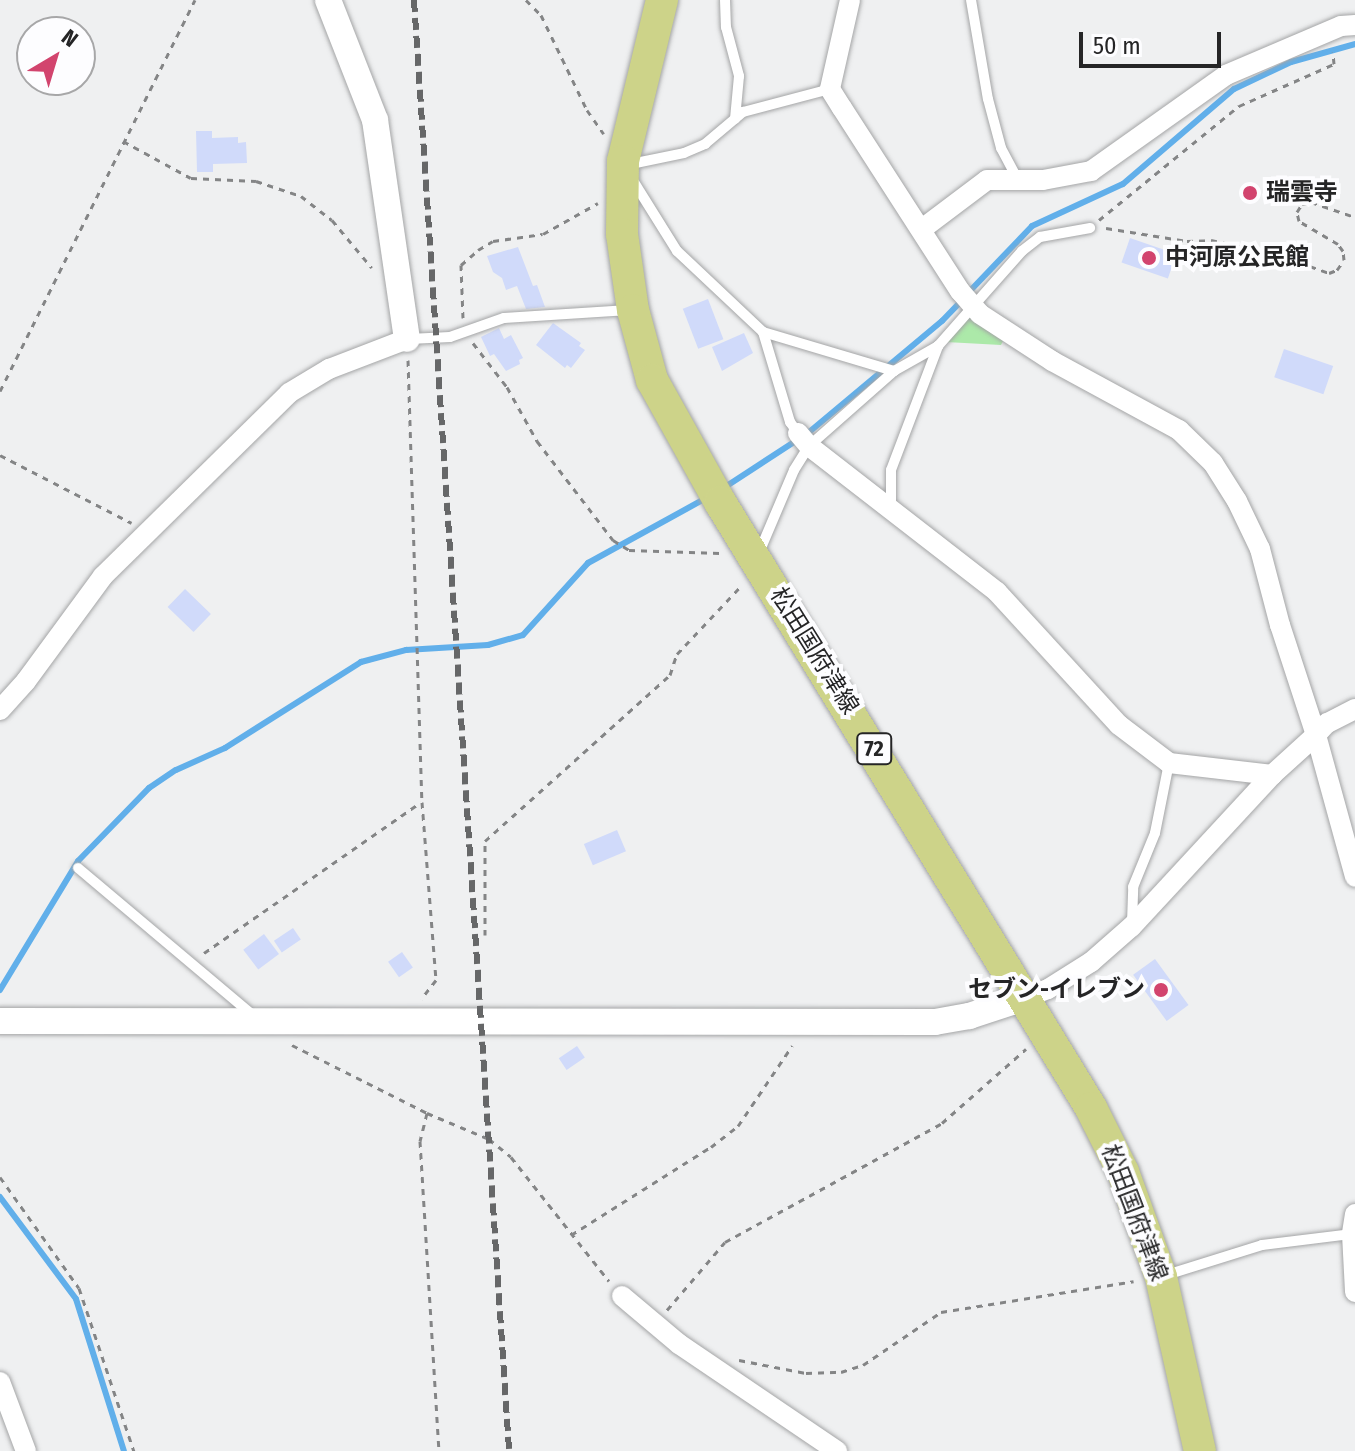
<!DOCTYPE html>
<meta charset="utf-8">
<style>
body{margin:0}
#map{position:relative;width:1355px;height:1451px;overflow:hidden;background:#eff0f1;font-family:"Fira Sans Condensed","Noto Sans JP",sans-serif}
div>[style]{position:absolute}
.green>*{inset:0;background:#ace9a9}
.stream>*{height:6px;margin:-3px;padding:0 3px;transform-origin:3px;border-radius:3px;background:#61afea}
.building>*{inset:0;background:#d0dafa;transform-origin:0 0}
.path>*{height:3px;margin-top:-1.5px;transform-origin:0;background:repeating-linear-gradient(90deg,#848586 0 6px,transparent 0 12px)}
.roads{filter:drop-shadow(0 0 2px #a4a5a6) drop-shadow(0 0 2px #a4a5a6)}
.service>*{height:10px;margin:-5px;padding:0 5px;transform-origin:5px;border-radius:5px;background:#fff}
.minor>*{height:20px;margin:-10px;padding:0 10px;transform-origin:10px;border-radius:10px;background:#fff}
.tertiary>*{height:26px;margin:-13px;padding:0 13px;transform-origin:13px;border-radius:13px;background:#fff}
.primary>*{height:32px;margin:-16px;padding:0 16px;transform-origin:16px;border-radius:16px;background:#cdd389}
.rail>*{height:6px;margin-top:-3px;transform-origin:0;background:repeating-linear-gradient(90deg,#666768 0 12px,transparent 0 18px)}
.dots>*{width:22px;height:22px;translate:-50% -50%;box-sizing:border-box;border:4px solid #fdfdff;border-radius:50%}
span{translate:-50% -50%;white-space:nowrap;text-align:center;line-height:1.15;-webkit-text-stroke:8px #fdfdff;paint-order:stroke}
.shield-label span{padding:2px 6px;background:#fdfdff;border:2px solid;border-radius:6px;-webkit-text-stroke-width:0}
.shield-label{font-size:22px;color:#252526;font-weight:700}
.poi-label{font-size:24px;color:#252526;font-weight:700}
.left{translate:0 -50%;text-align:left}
.right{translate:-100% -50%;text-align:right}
.street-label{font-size:24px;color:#252526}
.north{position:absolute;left:16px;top:16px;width:80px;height:80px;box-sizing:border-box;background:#fdfdff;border:2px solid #a7a7a8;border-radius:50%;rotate:38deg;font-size:22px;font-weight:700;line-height:32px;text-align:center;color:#252526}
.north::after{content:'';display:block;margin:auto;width:28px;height:36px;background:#d2446e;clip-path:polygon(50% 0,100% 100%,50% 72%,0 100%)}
.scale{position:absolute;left:1079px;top:32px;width:142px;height:36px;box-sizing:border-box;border:4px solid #252526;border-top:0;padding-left:10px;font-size:24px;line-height:28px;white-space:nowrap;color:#252526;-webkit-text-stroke:6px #fdfdff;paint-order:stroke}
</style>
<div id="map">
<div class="green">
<div style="clip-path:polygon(966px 313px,1005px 337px,1001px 345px,946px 342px)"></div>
</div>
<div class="stream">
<div style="left:969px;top:292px;width:91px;rotate:-46.3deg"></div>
<div style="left:1032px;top:226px;width:100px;rotate:-24.8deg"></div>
<div style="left:1123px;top:184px;width:146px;rotate:-40.6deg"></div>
<div style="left:1234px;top:89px;width:63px;rotate:-25.3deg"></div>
<div style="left:1291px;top:62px;width:66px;rotate:-15.7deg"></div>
<div style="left:722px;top:489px;width:103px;rotate:-33.1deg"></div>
<div style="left:808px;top:433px;width:175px;rotate:-39.9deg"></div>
<div style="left:942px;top:321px;width:28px;rotate:-46deg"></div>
<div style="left:0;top:990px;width:151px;rotate:-58.8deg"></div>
<div style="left:78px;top:861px;width:102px;rotate:-45.8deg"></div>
<div style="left:149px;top:788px;width:32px;rotate:-34deg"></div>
<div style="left:176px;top:770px;width:54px;rotate:-24.2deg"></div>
<div style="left:225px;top:748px;width:161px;rotate:-32.3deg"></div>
<div style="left:361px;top:662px;width:47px;rotate:-14.9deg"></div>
<div style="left:406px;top:650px;width:82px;rotate:-3.5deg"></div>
<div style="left:488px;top:645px;width:36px;rotate:-16deg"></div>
<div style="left:523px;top:635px;width:97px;rotate:-47.9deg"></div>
<div style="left:588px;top:563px;width:135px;rotate:-28.8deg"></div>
<div style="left:0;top:1197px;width:127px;rotate:53.3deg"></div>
<div style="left:76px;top:1299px;width:159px;rotate:72.5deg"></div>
</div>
<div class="building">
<div style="clip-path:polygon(196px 131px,212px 131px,212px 138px,238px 137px,238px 143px,246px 142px,247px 163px,213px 164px,213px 172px,197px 172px)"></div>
<div style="left:1130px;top:238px;width:49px;height:26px;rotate:19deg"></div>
<div style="clip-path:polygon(518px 247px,533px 286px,537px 285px,545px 307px,526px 309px,517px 286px,506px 290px,502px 278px,493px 272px,487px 256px)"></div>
<div style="left:708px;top:299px;width:43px;height:27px;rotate:69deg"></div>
<div style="clip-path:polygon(553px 323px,581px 343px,579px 346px,585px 350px,571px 368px,567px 365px,565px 368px,536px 345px)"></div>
<div style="clip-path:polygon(499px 328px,504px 339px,511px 335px,523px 358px,519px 360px,520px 364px,506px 371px,494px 354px,490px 356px,481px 337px)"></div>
<div style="clip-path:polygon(744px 333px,753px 353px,722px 371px,712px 347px)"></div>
<div style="left:1284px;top:349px;width:52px;height:30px;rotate:19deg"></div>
<div style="left:185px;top:589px;width:36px;height:25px;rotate:44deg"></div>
<div style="left:617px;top:830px;width:23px;height:36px;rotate:67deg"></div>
<div style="left:293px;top:928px;width:14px;height:23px;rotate:56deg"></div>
<div style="left:264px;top:934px;width:25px;height:26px;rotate:53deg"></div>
<div style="left:402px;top:952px;width:19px;height:17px;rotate:55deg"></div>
<div style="left:1155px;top:959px;width:57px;height:27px;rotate:54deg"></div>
<div style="left:577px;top:1046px;width:14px;height:22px;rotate:56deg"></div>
</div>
<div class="path">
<div style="left:526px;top:0;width:21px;rotate:45deg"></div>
<div style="left:541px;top:15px;width:106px;rotate:64.2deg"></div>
<div style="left:587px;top:110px;width:29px;rotate:55deg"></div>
<div style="left:123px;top:141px;width:77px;rotate:28.6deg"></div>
<div style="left:191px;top:178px;width:65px;rotate:2.6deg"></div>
<div style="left:256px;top:181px;width:47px;rotate:18.4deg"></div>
<div style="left:301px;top:196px;width:39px;rotate:38deg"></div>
<div style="left:332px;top:220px;width:62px;rotate:50.2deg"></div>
<div style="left:1099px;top:220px;width:181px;rotate:-39.2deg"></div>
<div style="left:1239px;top:106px;width:104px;rotate:-23.9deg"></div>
<div style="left:1334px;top:64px;width:12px;rotate:-95deg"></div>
<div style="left:1106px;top:228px;width:82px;rotate:9.1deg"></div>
<div style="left:1187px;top:241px;width:24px;rotate:-2deg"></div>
<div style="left:1211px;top:240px;width:66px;rotate:12.2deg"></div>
<div style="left:1276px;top:254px;width:56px;rotate:19.7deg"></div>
<div style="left:1329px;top:273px;width:9px;rotate:-21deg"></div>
<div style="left:1337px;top:270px;width:12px;rotate:-55deg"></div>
<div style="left:1344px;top:260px;width:9px;rotate:-96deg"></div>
<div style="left:1343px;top:251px;width:9px;rotate:-126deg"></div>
<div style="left:1338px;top:244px;width:45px;rotate:-149.5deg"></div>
<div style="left:1299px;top:221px;width:9px;rotate:-103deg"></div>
<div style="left:1297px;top:212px;width:9px;rotate:-58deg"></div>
<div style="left:1302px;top:204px;width:9px;rotate:-13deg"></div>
<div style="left:1311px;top:202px;width:46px;rotate:18.8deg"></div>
<div style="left:463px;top:318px;width:53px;rotate:-92.2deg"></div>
<div style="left:461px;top:265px;width:23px;rotate:-41deg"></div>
<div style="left:478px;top:250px;width:17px;rotate:-31deg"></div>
<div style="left:493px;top:241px;width:50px;rotate:-8deg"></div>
<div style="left:543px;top:234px;width:63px;rotate:-29.4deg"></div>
<div style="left:473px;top:343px;width:56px;rotate:52.3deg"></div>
<div style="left:507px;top:387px;width:62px;rotate:60.9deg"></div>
<div style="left:537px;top:441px;width:125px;rotate:52.5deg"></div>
<div style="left:613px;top:540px;width:19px;rotate:32deg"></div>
<div style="left:629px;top:550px;width:91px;rotate:1.9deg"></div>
<div style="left:408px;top:360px;width:442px;rotate:88.2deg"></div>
<div style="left:422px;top:802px;width:179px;rotate:85.5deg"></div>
<div style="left:436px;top:980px;width:24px;rotate:128deg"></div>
<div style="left:0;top:391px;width:437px;rotate:-63.5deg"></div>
<div style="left:0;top:455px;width:148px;rotate:27.3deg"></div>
<div style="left:485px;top:935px;width:94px;rotate:-90deg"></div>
<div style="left:485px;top:841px;width:249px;rotate:-41.9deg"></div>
<div style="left:670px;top:675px;width:22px;rotate:-72deg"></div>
<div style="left:677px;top:654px;width:93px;rotate:-46.7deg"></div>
<div style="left:204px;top:953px;width:264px;rotate:-34.8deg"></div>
<div style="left:292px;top:1045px;width:151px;rotate:26.7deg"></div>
<div style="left:427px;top:1113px;width:67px;rotate:22.8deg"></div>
<div style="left:489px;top:1139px;width:28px;rotate:39deg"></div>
<div style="left:511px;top:1157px;width:158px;rotate:51.7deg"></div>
<div style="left:427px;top:1113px;width:29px;rotate:104deg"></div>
<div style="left:420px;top:1141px;width:311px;rotate:86.5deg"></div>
<div style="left:0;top:1177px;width:136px;rotate:54.6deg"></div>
<div style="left:79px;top:1288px;width:172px;rotate:71.4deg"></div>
<div style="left:571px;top:1235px;width:165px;rotate:-32.2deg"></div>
<div style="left:711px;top:1147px;width:34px;rotate:-38deg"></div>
<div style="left:738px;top:1126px;width:97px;rotate:-56deg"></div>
<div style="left:667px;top:1310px;width:89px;rotate:-49.5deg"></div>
<div style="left:725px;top:1242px;width:247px;rotate:-28.7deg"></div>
<div style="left:942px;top:1123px;width:112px;rotate:-41.4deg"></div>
<div style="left:739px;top:1360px;width:68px;rotate:11deg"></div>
<div style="left:806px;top:1373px;width:35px;rotate:-2deg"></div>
<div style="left:841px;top:1372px;width:23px;rotate:-18deg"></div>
<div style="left:863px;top:1365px;width:94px;rotate:-34.2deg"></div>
<div style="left:941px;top:1312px;width:195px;rotate:-9.1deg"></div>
</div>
<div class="roads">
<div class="service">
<div style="left:725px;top:0;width:27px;rotate:88deg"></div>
<div style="left:726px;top:27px;width:51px;rotate:75.1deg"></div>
<div style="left:739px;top:76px;width:43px;rotate:95.3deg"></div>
<div style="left:971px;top:0;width:100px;rotate:80.3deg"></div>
<div style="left:988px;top:99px;width:51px;rotate:75.1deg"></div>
<div style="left:1001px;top:148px;width:34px;rotate:62deg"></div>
<div style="left:626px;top:165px;width:59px;rotate:-11.7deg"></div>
<div style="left:684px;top:153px;width:23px;rotate:-23deg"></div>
<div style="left:705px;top:144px;width:50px;rotate:-40.1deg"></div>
<div style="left:743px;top:112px;width:90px;rotate:-14.8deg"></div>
<div style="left:632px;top:179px;width:85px;rotate:58deg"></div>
<div style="left:677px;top:251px;width:118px;rotate:43.3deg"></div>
<div style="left:763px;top:332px;width:94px;rotate:73.3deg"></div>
<div style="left:790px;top:422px;width:14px;rotate:54deg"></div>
<div style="left:763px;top:332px;width:137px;rotate:16.6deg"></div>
<div style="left:409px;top:339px;width:41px;rotate:-2.8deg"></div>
<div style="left:450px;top:337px;width:57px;rotate:-19.4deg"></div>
<div style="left:504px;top:318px;width:125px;rotate:-3.7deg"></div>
<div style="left:891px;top:507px;width:37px;rotate:-90deg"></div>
<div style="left:891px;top:470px;width:133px;rotate:-69.2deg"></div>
<div style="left:758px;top:555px;width:92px;rotate:-67deg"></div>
<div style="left:794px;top:470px;width:28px;rotate:-58deg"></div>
<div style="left:809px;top:446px;width:113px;rotate:-41.4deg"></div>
<div style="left:894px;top:371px;width:51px;rotate:-29.6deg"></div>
<div style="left:938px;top:346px;width:127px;rotate:-48.5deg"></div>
<div style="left:1022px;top:251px;width:23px;rotate:-38deg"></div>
<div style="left:1040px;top:237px;width:51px;rotate:-10.2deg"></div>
<div style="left:78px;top:868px;width:230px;rotate:40.1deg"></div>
<div style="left:1132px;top:923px;width:36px;rotate:-88deg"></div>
<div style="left:1133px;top:887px;width:58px;rotate:-67.8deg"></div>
<div style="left:1155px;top:833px;width:71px;rotate:-78.7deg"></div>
<div style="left:1163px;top:1276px;width:104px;rotate:-17.4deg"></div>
<div style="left:1262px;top:1245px;width:91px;rotate:-7deg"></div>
</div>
<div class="minor">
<div style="left:850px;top:0;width:91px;rotate:102.7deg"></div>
<div style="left:830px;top:89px;width:22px;rotate:58deg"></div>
<div style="left:842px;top:108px;width:218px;rotate:57.2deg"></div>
<div style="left:960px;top:291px;width:30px;rotate:49deg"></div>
<div style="left:980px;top:314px;width:86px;rotate:33.1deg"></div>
<div style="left:1052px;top:361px;width:145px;rotate:28.5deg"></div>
<div style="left:1179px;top:430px;width:47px;rotate:44.1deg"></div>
<div style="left:1213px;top:463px;width:45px;rotate:57.7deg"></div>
<div style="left:1237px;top:501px;width:53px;rotate:64.4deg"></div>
<div style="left:1260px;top:549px;width:79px;rotate:75.3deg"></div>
<div style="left:1280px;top:625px;width:116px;rotate:71.9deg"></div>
<div style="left:1316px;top:735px;width:59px;rotate:137.7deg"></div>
<div style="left:1272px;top:775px;width:207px;rotate:132.8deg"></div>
<div style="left:1131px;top:927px;width:53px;rotate:138.8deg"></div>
<div style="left:1091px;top:962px;width:51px;rotate:147.9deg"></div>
<div style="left:1048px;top:989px;width:26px;rotate:159deg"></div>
<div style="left:922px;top:229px;width:81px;rotate:-37deg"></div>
<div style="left:987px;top:180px;width:56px"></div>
<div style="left:1043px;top:180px;width:49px;rotate:-10.6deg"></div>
<div style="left:1091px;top:171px;width:166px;rotate:-35.4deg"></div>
<div style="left:1226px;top:75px;width:125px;rotate:-23.1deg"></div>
<div style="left:1341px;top:26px;width:14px;rotate:-4deg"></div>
<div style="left:798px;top:433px;width:17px;rotate:50deg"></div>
<div style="left:809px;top:446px;width:238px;rotate:37.8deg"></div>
<div style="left:997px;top:592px;width:180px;rotate:47.5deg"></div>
<div style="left:1119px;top:725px;width:63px;rotate:37.2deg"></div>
<div style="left:1169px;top:763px;width:104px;rotate:6.6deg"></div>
<div style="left:1355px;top:709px;width:31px;rotate:153deg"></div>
<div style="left:1327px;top:723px;width:16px;rotate:133deg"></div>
<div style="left:1316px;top:735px;width:147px;rotate:74.6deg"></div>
<div style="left:0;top:710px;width:39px;rotate:-48deg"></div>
<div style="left:26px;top:681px;width:130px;rotate:-53.7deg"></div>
<div style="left:103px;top:576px;width:261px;rotate:-44.5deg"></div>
<div style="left:289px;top:393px;width:47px;rotate:-31deg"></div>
<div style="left:329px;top:369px;width:84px;rotate:-21deg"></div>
<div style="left:1355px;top:1214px;width:20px;rotate:99deg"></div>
<div style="left:1352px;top:1234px;width:58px;rotate:87deg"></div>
<div style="left:622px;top:1296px;width:75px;rotate:40.1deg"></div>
<div style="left:679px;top:1344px;width:191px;rotate:34.1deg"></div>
<div style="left:0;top:1382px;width:74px;rotate:69.4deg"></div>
</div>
<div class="tertiary">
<div style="left:328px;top:0;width:129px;rotate:68.6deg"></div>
<div style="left:375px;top:120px;width:221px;rotate:81.7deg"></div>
<div style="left:0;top:1021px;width:935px;rotate:0.06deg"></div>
<div style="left:935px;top:1022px;width:35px;rotate:-10deg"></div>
<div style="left:969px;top:1016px;width:58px;rotate:-18.1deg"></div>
</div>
<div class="primary">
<div style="left:662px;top:0;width:166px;rotate:103.6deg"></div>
<div style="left:623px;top:161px;width:73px;rotate:90.8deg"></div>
<div style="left:622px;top:234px;width:77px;rotate:81.8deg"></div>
<div style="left:633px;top:310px;width:73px;rotate:74.8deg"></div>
<div style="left:652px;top:380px;width:140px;rotate:60.9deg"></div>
<div style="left:720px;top:502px;width:711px;rotate:58.52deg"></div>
<div style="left:1091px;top:1108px;width:72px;rotate:63.4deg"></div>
<div style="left:1123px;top:1172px;width:112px;rotate:70.1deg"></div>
<div style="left:1161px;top:1277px;width:178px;rotate:77.4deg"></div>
</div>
</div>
<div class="rail">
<div style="left:414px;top:0;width:1454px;rotate:86.25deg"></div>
</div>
<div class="dots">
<div style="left:1250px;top:193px;background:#d2446e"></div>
<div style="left:1149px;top:258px;background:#d2446e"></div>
<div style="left:1161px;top:990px;background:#d2446e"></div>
</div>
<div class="shield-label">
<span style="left:874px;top:749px">72</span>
</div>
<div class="poi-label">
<span class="left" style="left:1266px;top:193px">瑞雲寺</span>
<span class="left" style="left:1165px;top:258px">中河原公民館</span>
<span class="right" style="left:1145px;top:990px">セブン-イレブン</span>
</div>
<div class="street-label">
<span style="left:814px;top:651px;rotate:58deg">松田国府津線</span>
<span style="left:1134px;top:1213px;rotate:69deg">松田国府津線</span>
</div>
<div class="north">N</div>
<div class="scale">50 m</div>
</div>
